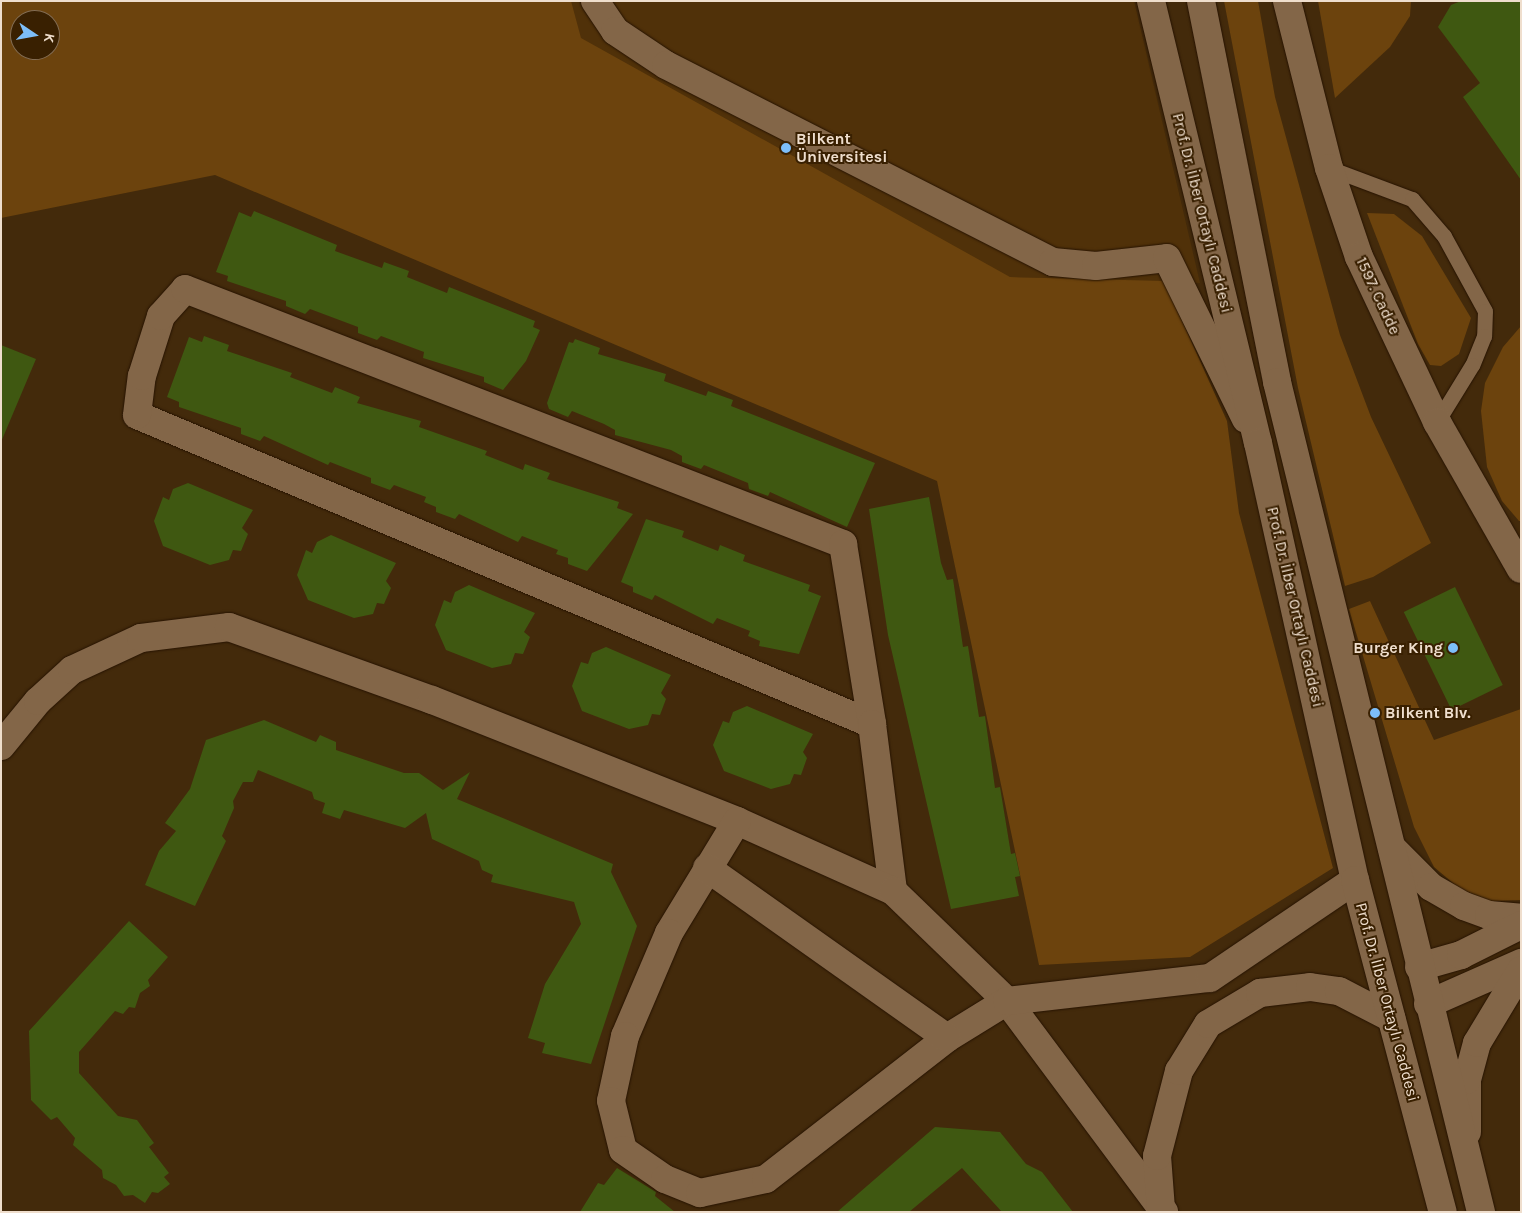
<!DOCTYPE html>
<meta charset="utf-8">
<style>
body{margin:0}
#map{position:relative;width:1522px;height:1213px;overflow:hidden;background:#432a0b;font-family:Karla,sans-serif}
div>[style]{position:absolute}
.built>*{inset:0;background:#503109}
.green>*{inset:0;background:#6c430d}
.building>*{inset:0;background:#3f5811;transform-origin:0 0}
.roads{filter:drop-shadow(0 0 1px #261300) drop-shadow(0 0 1px #261300)}
.service>*{height:15px;margin:-7.5px;padding:0 7.5px;transform-origin:7.5px;border-radius:7.5px;background:#836648}
.minor>*{height:28px;margin:-14px;padding:0 14px;transform-origin:14px;border-radius:14px;background:#836648}
.tertiary>*{height:28px;margin:-14px;padding:0 14px;transform-origin:14px;border-radius:14px;background:#836648}
.dots>*{width:14px;height:14px;translate:-50% -50%;box-sizing:border-box;border:2px solid #392001;border-radius:50%}
span{translate:-50% -50%;white-space:nowrap;text-align:center;line-height:1.15;-webkit-text-stroke:4px #392001;paint-order:stroke}
.poi-label{font-size:16px;color:#efdecd;font-weight:700}
.left{translate:0 -50%;text-align:left}
.right{translate:-100% -50%;text-align:right}
.street-label{font-size:16px;color:#efdecd}
.frame{position:absolute;inset:0;border:2px solid #efdecd;pointer-events:none}
.north{position:absolute;left:10px;top:10px;width:50px;height:50px;box-sizing:border-box;background:#392001;border:1px solid #826c53;border-radius:50%;rotate:102deg;font-size:14px;font-weight:700;line-height:20px;text-align:center;color:#efdecd}
.north::after{content:'';display:block;margin:auto;width:18px;height:22px;background:#7dbef9;clip-path:polygon(50% 0,100% 100%,50% 72%,0 100%)}
</style>
<div id="map">
<div class="built">
<div style="clip-path:polygon(evenodd,1px 1px,1134px 1px,1200px 283px,1010px 277px,233px 111px,1px 184px,1px 1px,20px 20px,50px 20px,50px 50px,20px 50px,20px 20px)"></div>
</div>
<div class="green">
<div style="clip-path:polygon(evenodd,1px 1px,571px 1px,581px 38px,1010px 277px,1164px 281px,1227px 421px,1239px 513px,1333px 868px,1190px 957px,1039px 965px,937px 481px,215px 175px,1px 218px,1px 1px,20px 20px,50px 20px,50px 50px,20px 50px,20px 20px)"></div>
<div style="clip-path:polygon(1224px 1px,1258px 1px,1275px 97px,1340px 335px,1371px 417px,1431px 543px,1373px 577px,1345px 586px,1298px 388px)"></div>
<div style="clip-path:polygon(1318px 1px,1411px 1px,1410px 16px,1390px 47px,1335px 98px)"></div>
<div style="clip-path:polygon(1367px 213px,1394px 214px,1422px 236px,1471px 318px,1459px 354px,1441px 366px,1430px 365px,1418px 344px)"></div>
<div style="clip-path:polygon(1521px 326px,1521px 521px,1519px 521px,1502px 501px,1487px 467px,1481px 411px,1485px 383px,1503px 347px)"></div>
<div style="clip-path:polygon(1370px 601px,1434px 740px,1521px 709px,1521px 900px,1490px 901px,1460px 889px,1434px 867px,1414px 827px,1349px 609px)"></div>
</div>
<div class="building">
<div style="clip-path:polygon(1461px 1px,1521px 1px,1521px 180px,1463px 97px,1480px 83px,1438px 27px,1451px 5px)"></div>
<div style="clip-path:polygon(254px 211px,337px 245px,335px 251px,382px 268px,384px 262px,409px 271px,407px 277px,447px 293px,449px 287px,535px 321px,533px 327px,540px 330px,526px 361px,503px 390px,484px 382px,484px 377px,423px 358px,424px 352px,381px 336px,377px 340px,358px 333px,358px 327px,310px 309px,305px 314px,286px 306px,286px 301px,227px 281px,228px 276px,216px 272px,239px 212px,251px 217px)"></div>
<div style="clip-path:polygon(204px 336px,229px 345px,227px 351px,292px 373px,290px 377px,332px 393px,335px 387px,360px 397px,357px 403px,421px 421px,419px 427px,487px 451px,485px 455px,523px 470px,525px 464px,550px 473px,547px 479px,619px 502px,617px 508px,633px 514px,587px 571px,568px 564px,568px 558px,556px 554px,558px 550px,522px 536px,518px 542px,459px 514px,455px 519px,436px 512px,436px 507px,424px 502px,426px 497px,394px 485px,390px 490px,371px 483px,371px 478px,330px 462px,328px 465px,264px 436px,260px 441px,241px 434px,241px 428px,179px 407px,179px 402px,167px 397px,189px 337px,202px 342px)"></div>
<div style="clip-path:polygon(575px 339px,600px 348px,598px 354px,666px 374px,664px 381px,706px 396px,708px 391px,733px 400px,731px 406px,875px 463px,847px 527px,770px 492px,768px 496px,749px 489px,748px 483px,704px 465px,701px 469px,682px 462px,682px 456px,671px 450px,615px 435px,615px 430px,604px 424px,572px 411px,568px 417px,549px 409px,547px 403px,569px 342px,573px 343px)"></div>
<div style="clip-path:polygon(1px 345px,36px 359px,1px 442px)"></div>
<div style="clip-path:polygon(188px 483px,253px 510px,242px 528px,248px 534px,241px 551px,233px 550px,229px 560px,210px 565px,163px 546px,154px 521px,163px 497px,169px 500px,173px 489px)"></div>
<div style="clip-path:polygon(929px 497px,941px 563px,947px 580px,953px 579px,963px 647px,968px 646px,979px 717px,985px 716px,995px 788px,1000px 787px,1011px 854px,1015px 853px,1020px 876px,1015px 877px,1019px 896px,951px 909px,888px 635px,869px 509px)"></div>
<div style="clip-path:polygon(646px 519px,684px 531px,682px 537px,718px 551px,720px 545px,745px 555px,743px 561px,810px 585px,808px 591px,821px 596px,799px 654px,759px 646px,760px 641px,748px 636px,750px 631px,717px 618px,713px 624px,655px 595px,652px 600px,633px 592px,633px 587px,621px 582px)"></div>
<div style="clip-path:polygon(331px 535px,396px 563px,386px 581px,391px 588px,384px 604px,377px 603px,373px 614px,354px 618px,308px 600px,297px 575px,306px 550px,312px 553px,317px 542px)"></div>
<div style="clip-path:polygon(469px 585px,535px 613px,524px 632px,530px 637px,523px 654px,515px 653px,511px 664px,492px 668px,446px 650px,435px 625px,444px 600px,451px 603px,455px 592px)"></div>
<div style="left:1455px;top:587px;width:109px;height:57px;rotate:64deg"></div>
<div style="clip-path:polygon(606px 647px,671px 675px,661px 693px,666px 699px,660px 715px,652px 714px,648px 725px,629px 729px,582px 711px,572px 686px,581px 662px,588px 664px,592px 653px)"></div>
<div style="clip-path:polygon(747px 706px,813px 734px,803px 752px,807px 758px,801px 775px,794px 774px,790px 784px,771px 789px,724px 771px,713px 745px,723px 721px,729px 723px,733px 712px)"></div>
<div style="clip-path:polygon(264px 720px,316px 742px,320px 735px,336px 742px,336px 750px,404px 773px,419px 773px,443px 790px,470px 772px,457px 799px,613px 864px,611px 872px,637px 926px,591px 1064px,542px 1053px,545px 1043px,528px 1038px,545px 984px,581px 924px,574px 902px,491px 882px,493px 875px,482px 870px,479px 861px,432px 839px,426px 813px,405px 828px,344px 810px,340px 819px,322px 813px,325px 803px,314px 799px,312px 792px,258px 770px,253px 782px,243px 782px,233px 801px,234px 808px,222px 836px,226px 841px,195px 906px,145px 885px,159px 851px,176px 831px,165px 823px,190px 789px,206px 740px)"></div>
<div style="clip-path:polygon(129px 921px,168px 957px,148px 980px,150px 986px,140px 993px,135px 1008px,129px 1007px,123px 1014px,115px 1011px,79px 1052px,79px 1073px,118px 1116px,137px 1120px,154px 1143px,149px 1147px,169px 1173px,164px 1177px,170px 1184px,158px 1193px,152px 1192px,145px 1203px,133px 1195px,124px 1196px,116px 1185px,103px 1178px,102px 1170px,73px 1145px,75px 1138px,57px 1117px,51px 1120px,31px 1100px,29px 1031px)"></div>
<div style="clip-path:polygon(935px 1127px,1000px 1132px,1026px 1164px,1042px 1172px,1073px 1212px,1002px 1212px,962px 1168px,909px 1212px,837px 1212px)"></div>
<div style="clip-path:polygon(617px 1168px,656px 1192px,655px 1196px,675px 1212px,580px 1212px,598px 1183px,604px 1185px)"></div>
</div>
<div class="roads">
<div class="service">
<div style="left:1329px;top:168px;width:89px;rotate:20.5deg"></div>
<div style="left:1412px;top:199px;width:49px;rotate:49.1deg"></div>
<div style="left:1444px;top:236px;width:85px;rotate:61.3deg"></div>
<div style="left:1485px;top:311px;width:25px;rotate:92deg"></div>
<div style="left:1484px;top:336px;width:31px;rotate:112deg"></div>
<div style="left:1472px;top:365px;width:67px;rotate:121.6deg"></div>
</div>
<div class="minor">
<div style="left:595px;top:1px;width:36px;rotate:56deg"></div>
<div style="left:615px;top:31px;width:61px;rotate:33.7deg"></div>
<div style="left:666px;top:65px;width:434px;rotate:27deg"></div>
<div style="left:1053px;top:262px;width:43px;rotate:5.3deg"></div>
<div style="left:1096px;top:266px;width:71px;rotate:-6.4deg"></div>
<div style="left:1167px;top:258px;width:179px;rotate:63.9deg"></div>
<div style="left:1287px;top:1px;width:172px;rotate:75.9deg"></div>
<div style="left:1329px;top:168px;width:94px;rotate:71.4deg"></div>
<div style="left:1359px;top:257px;width:183px;rotate:64.7deg"></div>
<div style="left:1437px;top:422px;width:169px;rotate:60.3deg"></div>
<div style="left:872px;top:724px;width:797px;rotate:-157.2deg"></div>
<div style="left:137px;top:415px;width:39px;rotate:-83deg"></div>
<div style="left:142px;top:376px;width:63px;rotate:-72.4deg"></div>
<div style="left:161px;top:316px;width:36px;rotate:-48deg"></div>
<div style="left:185px;top:289px;width:706px;rotate:21.18deg"></div>
<div style="left:843px;top:544px;width:182px;rotate:80.8deg"></div>
<div style="left:872px;top:724px;width:168px;rotate:82.8deg"></div>
<div style="left:1px;top:746px;width:58px;rotate:-50.6deg"></div>
<div style="left:38px;top:701px;width:46px;rotate:-42.4deg"></div>
<div style="left:72px;top:670px;width:76px;rotate:-24.9deg"></div>
<div style="left:141px;top:638px;width:89px;rotate:-7.1deg"></div>
<div style="left:229px;top:627px;width:216px;rotate:19.8deg"></div>
<div style="left:432px;top:700px;width:328px;rotate:21.6deg"></div>
<div style="left:737px;top:821px;width:171px;rotate:24.2deg"></div>
<div style="left:893px;top:891px;width:158px;rotate:44deg"></div>
<div style="left:1007px;top:1001px;width:263px;rotate:53.3deg"></div>
<div style="left:737px;top:821px;width:131px;rotate:121.3deg"></div>
<div style="left:669px;top:933px;width:112px;rotate:113.1deg"></div>
<div style="left:625px;top:1036px;width:66px;rotate:102.2deg"></div>
<div style="left:611px;top:1101px;width:50px;rotate:76.2deg"></div>
<div style="left:623px;top:1150px;width:51px;rotate:34.6deg"></div>
<div style="left:665px;top:1179px;width:38px;rotate:22deg"></div>
<div style="left:700px;top:1193px;width:67px;rotate:-12deg"></div>
<div style="left:766px;top:1179px;width:229px;rotate:-37.9deg"></div>
<div style="left:947px;top:1038px;width:70px;rotate:-31.7deg"></div>
<div style="left:1007px;top:1001px;width:204px;rotate:-6.5deg"></div>
<div style="left:1210px;top:978px;width:175px;rotate:-34.1deg"></div>
<div style="left:1392px;top:848px;width:55px;rotate:45deg"></div>
<div style="left:1431px;top:887px;width:38px;rotate:30deg"></div>
<div style="left:1464px;top:906px;width:27px;rotate:20deg"></div>
<div style="left:1489px;top:915px;width:32px;rotate:5deg"></div>
<div style="left:707px;top:868px;width:294px;rotate:35.3deg"></div>
<div style="left:1419px;top:967px;width:44px;rotate:-15.9deg"></div>
<div style="left:1461px;top:955px;width:67px;rotate:-26.6deg"></div>
<div style="left:1428px;top:1004px;width:102px;rotate:-23.8deg"></div>
<div style="left:1467px;top:1132px;width:52px;rotate:-90deg"></div>
<div style="left:1467px;top:1080px;width:38px;rotate:-75deg"></div>
<div style="left:1477px;top:1043px;width:85px;rotate:-58.9deg"></div>
<div style="left:1161px;top:1209px;width:53px;rotate:-94.3deg"></div>
<div style="left:1157px;top:1156px;width:88px;rotate:-75.5deg"></div>
<div style="left:1179px;top:1071px;width:55px;rotate:-58.3deg"></div>
<div style="left:1208px;top:1024px;width:61px;rotate:-30.8deg"></div>
<div style="left:1260px;top:993px;width:50px;rotate:-6.8deg"></div>
<div style="left:1310px;top:987px;width:29px;rotate:8deg"></div>
<div style="left:1339px;top:991px;width:59px;rotate:27.4deg"></div>
</div>
<div class="tertiary">
<div style="left:1151px;top:1px;width:455px;rotate:76.4deg"></div>
<div style="left:1258px;top:443px;width:448px;rotate:77.5deg"></div>
<div style="left:1355px;top:880px;width:343px;rotate:75.2deg"></div>
<div style="left:1201px;top:1px;width:389px;rotate:78.7deg"></div>
<div style="left:1277px;top:382px;width:855px;rotate:76.19deg"></div>
</div>
</div>
<div class="dots">
<div style="left:786px;top:148px;background:#7dbef9"></div>
<div style="left:1453px;top:648px;background:#7dbef9"></div>
<div style="left:1375px;top:713px;background:#7dbef9"></div>
</div>
<div class="poi-label">
<span class="left" style="left:796px;top:148px">Bilkent<br>Üniversitesi</span>
<span class="right" style="left:1443px;top:648px">Burger King</span>
<span class="left" style="left:1385px;top:713px">Bilkent Blv.</span>
</div>
<div class="street-label">
<span style="left:1202px;top:213px;rotate:76deg">Prof. Dr. İlber Ortaylı Caddesi</span>
<span style="left:1378px;top:296px;rotate:65deg">1597. Cadde</span>
<span style="left:1295px;top:607px;rotate:77deg">Prof. Dr. İlber Ortaylı Caddesi</span>
<span style="left:1387px;top:1002px;rotate:75deg">Prof. Dr. İlber Ortaylı Caddesi</span>
</div>
<div class="frame"></div>
<div class="north">K</div>
</div>
